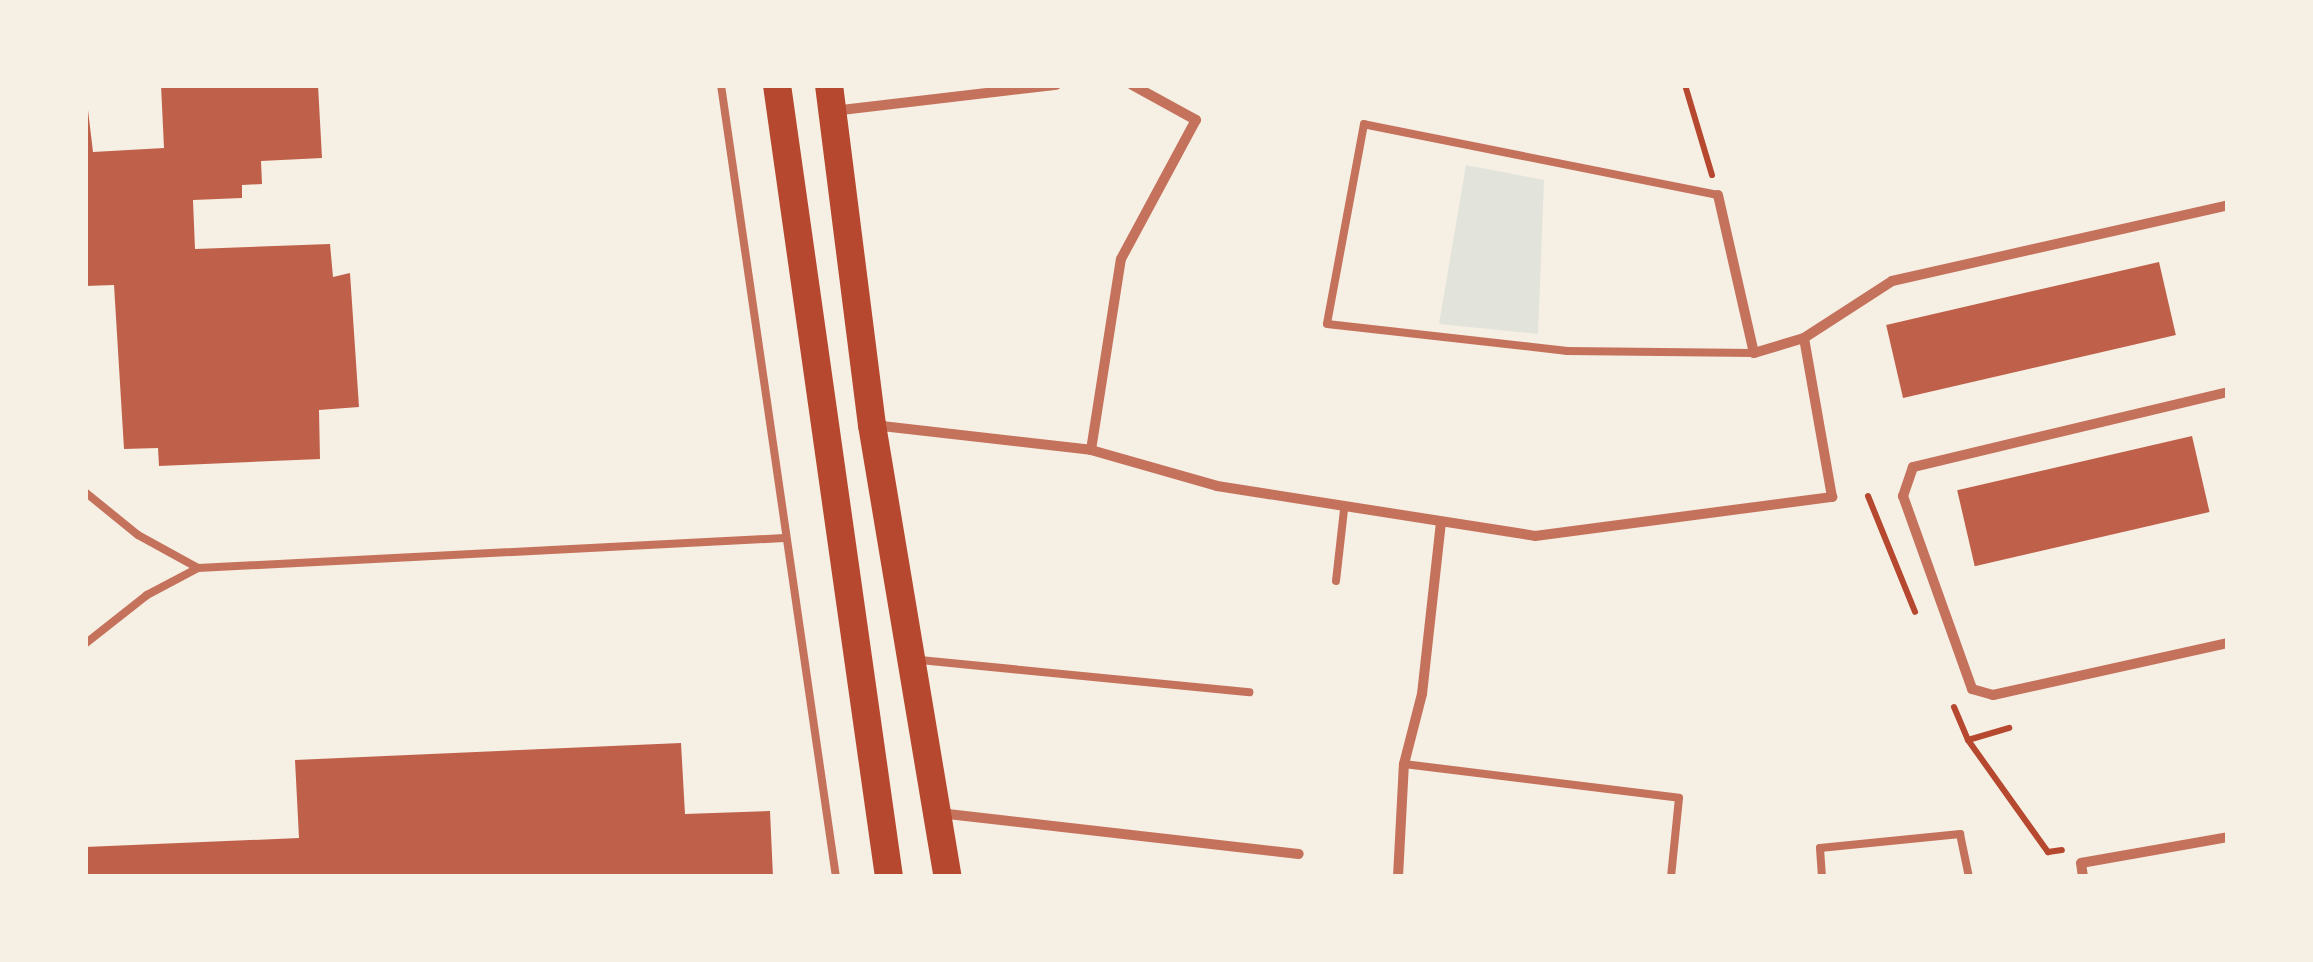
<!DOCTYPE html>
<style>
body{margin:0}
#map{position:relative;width:2313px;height:962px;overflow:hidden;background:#f6efe4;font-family:"Roboto Condensed",sans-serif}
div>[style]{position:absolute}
.green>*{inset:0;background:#e2e4dc}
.building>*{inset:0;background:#bf614a;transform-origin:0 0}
.path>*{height:6px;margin:-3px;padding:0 3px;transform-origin:3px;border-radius:3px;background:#b5482f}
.service>*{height:8px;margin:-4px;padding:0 4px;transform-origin:4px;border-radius:4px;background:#c5725c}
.minor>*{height:10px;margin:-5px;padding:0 5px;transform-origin:5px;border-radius:5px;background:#c5725c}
.trunk>*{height:28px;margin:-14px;padding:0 14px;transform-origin:14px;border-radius:14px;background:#b5482f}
span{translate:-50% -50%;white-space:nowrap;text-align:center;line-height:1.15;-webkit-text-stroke:8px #f6efe4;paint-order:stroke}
.frame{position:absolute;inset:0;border:88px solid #f6efe4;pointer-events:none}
</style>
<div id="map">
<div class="green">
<div style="clip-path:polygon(1466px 165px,1544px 180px,1538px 334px,1439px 324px)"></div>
</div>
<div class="building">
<div style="clip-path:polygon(85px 85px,93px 152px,164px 148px,161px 85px,318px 85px,322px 158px,261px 161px,262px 184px,242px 185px,242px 198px,193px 200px,195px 249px,330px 244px,333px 277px,350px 273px,359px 407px,319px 410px,320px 459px,159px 466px,158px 448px,124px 449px,114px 285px,85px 286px)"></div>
<div style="left:2159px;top:262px;width:75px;height:280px;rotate:77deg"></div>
<div style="left:2192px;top:436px;width:78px;height:241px;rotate:77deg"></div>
<div style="clip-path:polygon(681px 743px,685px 814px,770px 811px,773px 877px,85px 877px,85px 847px,299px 838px,295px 760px)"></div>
</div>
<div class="path">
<div style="left:1685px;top:85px;width:94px;rotate:73.3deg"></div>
<div style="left:1868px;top:496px;width:125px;rotate:67.9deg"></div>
<div style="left:1954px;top:707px;width:36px;rotate:67deg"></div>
<div style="left:1968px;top:740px;width:138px;rotate:54.5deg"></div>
<div style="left:2048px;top:852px;width:14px;rotate:-8deg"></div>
<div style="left:1968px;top:740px;width:43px;rotate:-16.3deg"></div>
</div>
<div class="service">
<div style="left:721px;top:85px;width:800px;rotate:81.74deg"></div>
<div style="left:1718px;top:195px;width:361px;rotate:-168.7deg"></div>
<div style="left:1364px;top:124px;width:203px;rotate:100.5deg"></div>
<div style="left:1327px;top:324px;width:242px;rotate:6.4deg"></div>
<div style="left:1567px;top:351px;width:187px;rotate:0.6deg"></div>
<div style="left:85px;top:492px;width:68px;rotate:39.1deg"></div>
<div style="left:138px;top:535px;width:68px;rotate:28.8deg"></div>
<div style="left:198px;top:568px;width:58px;rotate:152.1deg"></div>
<div style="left:147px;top:595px;width:79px;rotate:141.7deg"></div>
<div style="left:198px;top:568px;width:587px;rotate:-2.93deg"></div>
<div style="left:1336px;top:581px;width:71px;rotate:-83.6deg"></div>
<div style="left:920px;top:660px;width:331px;rotate:5.6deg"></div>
<div style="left:1404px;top:764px;width:277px;rotate:7deg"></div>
<div style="left:1679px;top:798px;width:79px;rotate:95.8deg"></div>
<div style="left:1822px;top:877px;width:29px;rotate:-94deg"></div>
<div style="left:1820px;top:848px;width:141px;rotate:-5.7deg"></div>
<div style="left:1960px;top:834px;width:44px;rotate:78.2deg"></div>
</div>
<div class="minor">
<div style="left:833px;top:111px;width:225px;rotate:-6.7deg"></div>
<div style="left:1718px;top:195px;width:162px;rotate:77.2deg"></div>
<div style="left:1754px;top:353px;width:52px;rotate:-16.7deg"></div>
<div style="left:1804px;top:338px;width:105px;rotate:-32.9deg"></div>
<div style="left:1892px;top:281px;width:344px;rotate:-12.7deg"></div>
<div style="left:2228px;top:392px;width:324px;rotate:166.6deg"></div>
<div style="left:1913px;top:467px;width:31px;rotate:109deg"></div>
<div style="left:1903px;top:496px;width:205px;rotate:70.3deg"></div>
<div style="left:1972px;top:689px;width:22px;rotate:16deg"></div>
<div style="left:1993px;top:695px;width:241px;rotate:-12.5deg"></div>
<div style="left:873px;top:425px;width:219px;rotate:6.5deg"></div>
<div style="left:1091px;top:450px;width:131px;rotate:15.9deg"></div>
<div style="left:1217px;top:486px;width:322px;rotate:8.9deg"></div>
<div style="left:1535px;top:536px;width:300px;rotate:-7.5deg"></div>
<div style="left:1832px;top:497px;width:161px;rotate:-100deg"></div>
<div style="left:1091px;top:450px;width:193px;rotate:-81.1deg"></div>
<div style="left:1121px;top:259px;width:158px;rotate:-61.7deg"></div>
<div style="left:1196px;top:120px;width:73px;rotate:-151.3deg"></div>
<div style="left:939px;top:813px;width:362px;rotate:6.5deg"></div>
<div style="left:1398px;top:877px;width:113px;rotate:-87deg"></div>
<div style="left:1404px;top:764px;width:72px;rotate:-75.6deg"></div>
<div style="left:1422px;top:694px;width:173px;rotate:-83.7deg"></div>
<div style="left:2083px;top:877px;width:14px;rotate:-98deg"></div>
<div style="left:2081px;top:863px;width:149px;rotate:-10deg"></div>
</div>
<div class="trunk">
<div style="left:777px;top:85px;width:800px;rotate:81.95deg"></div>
<div style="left:829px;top:85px;width:343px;rotate:82.8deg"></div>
<div style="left:872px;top:425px;width:458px;rotate:80.5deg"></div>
</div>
<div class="frame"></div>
</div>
